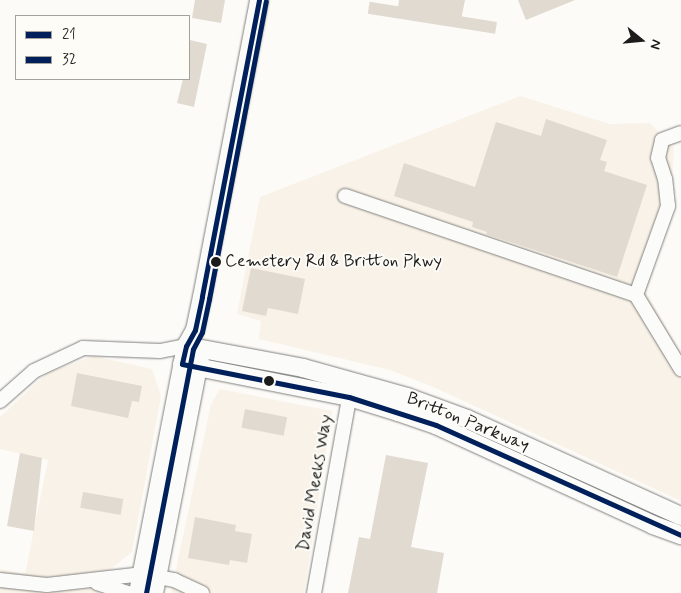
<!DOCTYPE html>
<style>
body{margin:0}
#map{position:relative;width:681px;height:593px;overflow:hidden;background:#fcfbf8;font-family:Mynerve,sans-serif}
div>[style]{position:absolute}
.built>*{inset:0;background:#f9f2e8}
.building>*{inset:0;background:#e1dad0;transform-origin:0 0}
.roads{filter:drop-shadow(0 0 1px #81807f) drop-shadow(0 0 1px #81807f)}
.minor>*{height:14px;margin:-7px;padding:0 7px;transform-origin:7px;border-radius:7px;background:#fbfbf9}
.major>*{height:18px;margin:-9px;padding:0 9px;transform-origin:9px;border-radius:9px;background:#fbfbf9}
.bus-1>*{height:5px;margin:-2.5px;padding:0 2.5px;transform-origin:2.5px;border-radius:2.5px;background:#00205b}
.bus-2>*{height:5px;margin:-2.5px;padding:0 2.5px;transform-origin:2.5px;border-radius:2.5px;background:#00205b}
.dots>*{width:14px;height:14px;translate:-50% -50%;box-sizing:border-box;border:2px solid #fdfcf7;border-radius:50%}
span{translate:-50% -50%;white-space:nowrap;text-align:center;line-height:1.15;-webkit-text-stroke:4px #fdfcf7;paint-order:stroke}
.bus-label{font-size:17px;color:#1c1c1c}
.left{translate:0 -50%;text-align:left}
.street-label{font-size:18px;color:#1c1c1c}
.legend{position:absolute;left:15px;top:15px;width:175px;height:65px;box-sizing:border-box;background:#fdfcf7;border:1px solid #a3a29f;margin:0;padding:6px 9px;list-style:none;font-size:15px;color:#1c1c1c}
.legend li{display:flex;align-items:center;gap:10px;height:25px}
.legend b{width:25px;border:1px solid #a3a29f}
.north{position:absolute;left:616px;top:15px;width:50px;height:50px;-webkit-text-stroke:4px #fdfcf7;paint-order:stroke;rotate:107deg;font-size:14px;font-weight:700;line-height:20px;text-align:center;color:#1c1c1c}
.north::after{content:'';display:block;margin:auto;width:18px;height:22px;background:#1c1c1c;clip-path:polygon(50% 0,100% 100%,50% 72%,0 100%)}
</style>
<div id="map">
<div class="built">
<div style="clip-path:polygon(520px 96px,610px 124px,650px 123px,674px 148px,670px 209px,646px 292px,681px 354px,681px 501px,431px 386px,390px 370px,259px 339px,261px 321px,237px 314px,260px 197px)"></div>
<div style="clip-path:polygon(94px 356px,152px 369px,161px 396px,132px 552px,107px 572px,103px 593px,0 593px,0 569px,25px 574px,48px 460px,0 449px,0 417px,48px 372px)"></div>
<div style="clip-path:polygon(220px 389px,332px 411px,304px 593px,171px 593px,211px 404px)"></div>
</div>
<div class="building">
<div style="clip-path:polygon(195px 0,225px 0,221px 23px,192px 18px)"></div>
<div style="clip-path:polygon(399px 0,465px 0,461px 20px,398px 8px)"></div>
<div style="clip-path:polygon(518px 0,575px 0,526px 20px)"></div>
<div style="left:497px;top:22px;width:12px;height:129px;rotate:99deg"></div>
<div style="clip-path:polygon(190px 40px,207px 44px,194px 107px,177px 103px,183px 79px,189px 79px)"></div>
<div style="clip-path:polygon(546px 119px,607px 140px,600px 160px,607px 162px,604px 171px,647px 185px,617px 277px,486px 234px,487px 232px,472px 227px,473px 222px,394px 196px,404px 163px,475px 187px,496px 122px,541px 136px)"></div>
<div style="clip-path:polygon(251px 268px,305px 279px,298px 314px,268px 308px,266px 316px,242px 311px)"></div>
<div style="clip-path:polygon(77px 373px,142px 386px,139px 402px,132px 401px,128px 418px,71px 406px)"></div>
<div style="left:245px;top:409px;width:43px;height:19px;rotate:11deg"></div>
<div style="clip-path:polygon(20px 453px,42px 458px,34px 531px,7px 526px)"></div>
<div style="clip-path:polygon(386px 455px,428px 463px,411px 547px,444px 553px,437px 593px,348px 593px,359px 537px,370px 539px)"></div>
<div style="left:83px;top:492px;width:41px;height:16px;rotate:10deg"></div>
<div style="clip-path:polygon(195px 517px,236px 525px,235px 531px,252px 534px,247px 563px,230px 560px,229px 565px,188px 558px)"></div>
</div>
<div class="roads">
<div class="minor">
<div style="left:345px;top:196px;width:307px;rotate:18.8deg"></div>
<div style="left:636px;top:295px;width:87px;rotate:58.7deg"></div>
<div style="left:636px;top:295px;width:95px;rotate:-70.2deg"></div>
<div style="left:668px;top:206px;width:27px;rotate:-96deg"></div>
<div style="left:665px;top:179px;width:22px;rotate:-108deg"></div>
<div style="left:658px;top:158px;width:18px;rotate:-77deg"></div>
<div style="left:662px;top:140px;width:20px;rotate:-20deg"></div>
<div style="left:0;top:401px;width:45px;rotate:-41.4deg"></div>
<div style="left:34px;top:371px;width:54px;rotate:-25.1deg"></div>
<div style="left:83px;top:348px;width:77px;rotate:2.2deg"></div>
<div style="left:160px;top:351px;width:26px;rotate:-11deg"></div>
<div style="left:0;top:580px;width:47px;rotate:6.1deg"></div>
<div style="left:47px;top:585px;width:97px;rotate:-6.5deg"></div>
<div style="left:143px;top:574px;width:32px;rotate:11deg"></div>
<div style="left:174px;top:580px;width:31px;rotate:25deg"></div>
<div style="left:97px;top:583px;width:33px;rotate:18deg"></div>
<div style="left:314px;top:593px;width:208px;rotate:-79.8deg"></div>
</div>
<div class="major">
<div style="left:186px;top:346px;width:119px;rotate:10.6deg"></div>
<div style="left:303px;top:368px;width:108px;rotate:15.6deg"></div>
<div style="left:407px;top:397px;width:64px;rotate:20.1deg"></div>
<div style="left:467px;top:419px;width:235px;rotate:24.4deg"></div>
<div style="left:182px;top:364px;width:170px;rotate:11.2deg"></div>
<div style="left:349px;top:397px;width:51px;rotate:17deg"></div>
<div style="left:398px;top:412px;width:40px;rotate:18.9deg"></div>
<div style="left:436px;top:425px;width:239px;rotate:24.7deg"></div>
<div style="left:653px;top:525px;width:30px;rotate:20deg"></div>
<div style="left:138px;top:593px;width:252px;rotate:-79deg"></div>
<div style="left:186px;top:346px;width:18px;rotate:-61deg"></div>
<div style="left:195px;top:330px;width:34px;rotate:-78deg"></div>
<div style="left:202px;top:297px;width:302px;rotate:-79.1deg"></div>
<div style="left:154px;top:593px;width:240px;rotate:-79deg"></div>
</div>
</div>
<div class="bus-1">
<div style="left:259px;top:0;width:302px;rotate:100.9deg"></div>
<div style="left:202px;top:297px;width:34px;rotate:102deg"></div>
<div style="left:195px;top:330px;width:18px;rotate:119deg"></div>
<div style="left:186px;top:346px;width:18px;rotate:103deg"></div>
<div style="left:182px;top:364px;width:170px;rotate:11.2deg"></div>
<div style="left:349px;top:397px;width:91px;rotate:17.8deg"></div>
<div style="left:436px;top:425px;width:269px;rotate:24.2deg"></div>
</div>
<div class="bus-2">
<div style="left:146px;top:593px;width:248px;rotate:-79.1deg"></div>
<div style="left:193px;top:349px;width:19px;rotate:-62deg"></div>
<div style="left:202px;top:332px;width:34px;rotate:-78deg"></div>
<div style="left:209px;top:299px;width:303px;rotate:-79.2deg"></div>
</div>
<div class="dots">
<div style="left:216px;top:262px;background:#1c1c1c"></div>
<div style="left:269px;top:381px;background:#1c1c1c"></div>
</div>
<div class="bus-label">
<span class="left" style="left:225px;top:262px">Cemetery Rd &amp; Britton Pkwy</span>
</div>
<div class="street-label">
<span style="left:468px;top:422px;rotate:22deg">Britton Parkway</span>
<span style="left:315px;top:483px;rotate:-80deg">David Meeks Way</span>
</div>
<ul class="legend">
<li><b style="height:6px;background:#00205b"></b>21</li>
<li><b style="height:6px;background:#00205b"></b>32</li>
</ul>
<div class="north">N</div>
</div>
